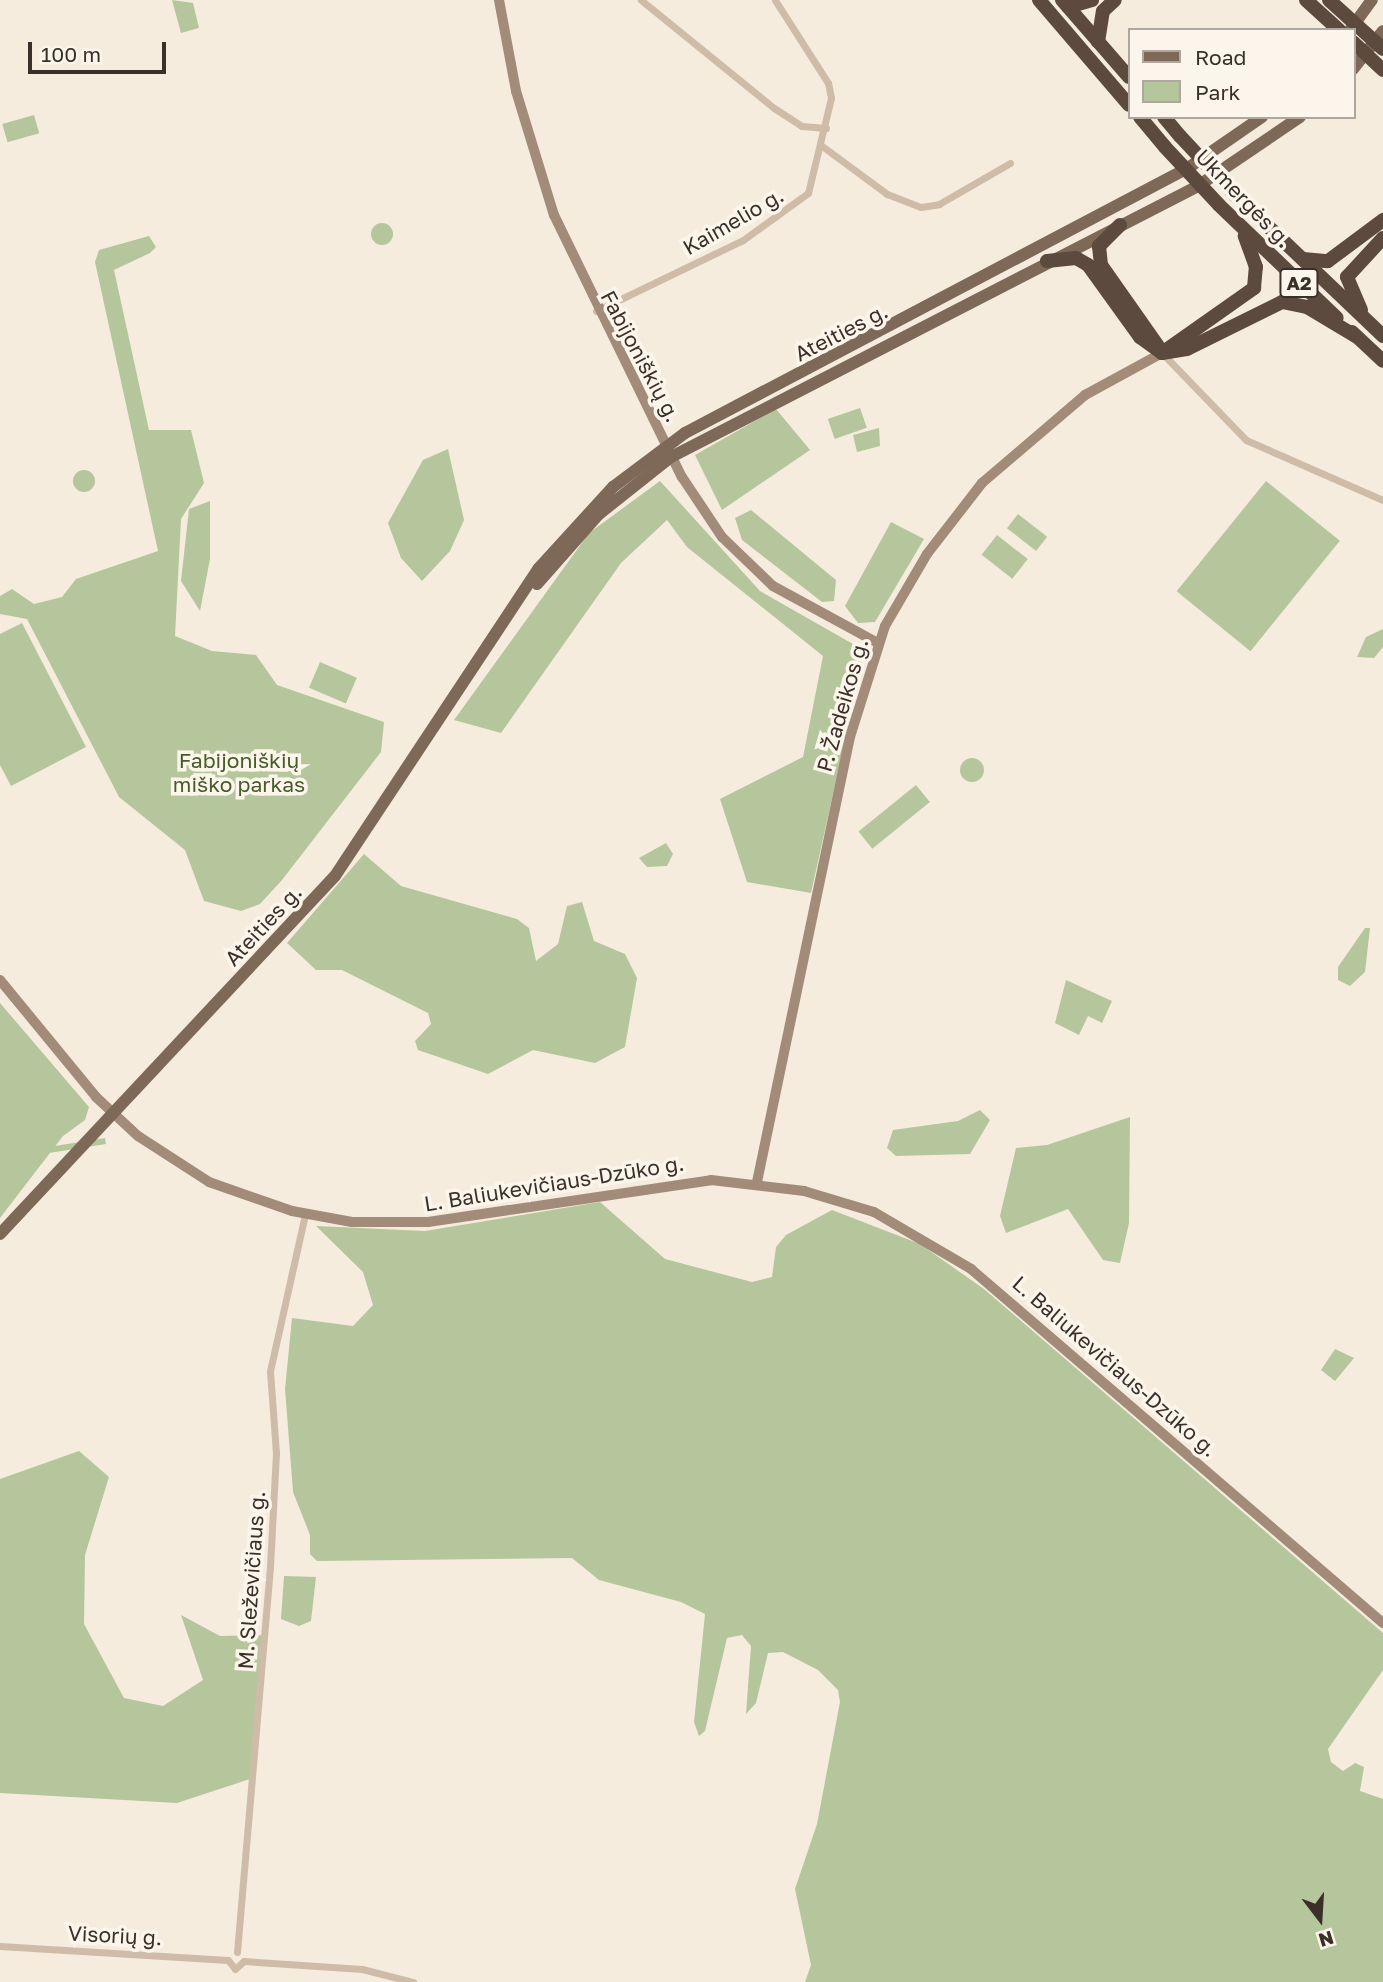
<!DOCTYPE html>
<meta charset="utf-8">
<style>
body{margin:0}
#map{position:relative;width:1383px;height:1982px;overflow:hidden;background:#f5ecde;font-family:"Golos Text",sans-serif}
div>[style]{position:absolute}
.green>*{inset:0;background:#b5c69c;transform-origin:0 0}
.round{border-radius:50%}
.street>*{height:7px;margin:-3.5px;padding:0 3.5px;transform-origin:3.5px;border-radius:3.5px;background:#cfbca8}
.secondary>*{height:10px;margin:-5px;padding:0 5px;transform-origin:5px;border-radius:5px;background:#a38b79}
.primary>*{height:12px;margin:-6px;padding:0 6px;transform-origin:6px;border-radius:6px;background:#7e6858}
.highway>*{height:14px;margin:-7px;padding:0 7px;transform-origin:7px;border-radius:7px;background:#5d4a3f}
.highway-bridge>*{height:14px;margin:-7px;padding:0 7px;transform-origin:7px;border-radius:7px;background:#5d4a3f}
span{translate:-50% -50%;white-space:nowrap;text-align:center;line-height:1.15;-webkit-text-stroke:7px #fcf5eb;paint-order:stroke}
.shield-label span{padding:2px 5px;background:#fcf5eb;border:2px solid;border-radius:5px;-webkit-text-stroke-width:0}
.shield-label{font-size:19px;color:#3b3029;font-weight:700}
.street-label{font-size:21px;color:#3b3029}
.park-label{font-size:21px;color:#465c2a}
.legend{position:absolute;left:1128px;top:28px;width:228px;height:91px;box-sizing:border-box;background:#fcf5eb;border:2px solid #afa69d;margin:0;padding:9px 12px;list-style:none;font-size:21px;color:#3b3029}
.legend li{display:flex;align-items:center;gap:14px;height:35px}
.legend b{width:35px;border:2px solid #afa69d}
.north{position:absolute;left:1285px;top:1884px;width:70px;height:70px;-webkit-text-stroke:5px #fcf5eb;paint-order:stroke;rotate:163deg;font-size:19px;font-weight:700;line-height:28px;text-align:center;color:#3b3029}
.north::after{content:'';display:block;margin:auto;width:24px;height:32px;background:#3b3029;clip-path:polygon(50% 0,100% 100%,50% 72%,0 100%)}
.scale{position:absolute;left:28px;top:42px;width:138px;height:32px;box-sizing:border-box;border:4px solid #3b3029;border-top:0;padding-left:9px;font-size:21px;line-height:24px;white-space:nowrap;color:#3b3029;-webkit-text-stroke:5px #fcf5eb;paint-order:stroke}
</style>
<div id="map">
<div class="green">
<div style="clip-path:polygon(172px 0,193px 3px,199px 28px,181px 33px)"></div>
<div style="left:34px;top:115px;width:19px;height:33px;rotate:74deg"></div>
<div class="round" style="left:371px;top:223px;width:22px;height:22px"></div>
<div style="clip-path:polygon(149px 236px,156px 247px,150px 253px,114px 270px,149px 430px,191px 430px,204px 483px,181px 519px,175px 636px,212px 651px,256px 655px,277px 685px,384px 722px,381px 752px,282px 880px,260px 904px,241px 911px,204px 901px,185px 850px,119px 797px,27px 619px,0 614px,0 596px,12px 589px,34px 604px,62px 597px,76px 579px,158px 551px,95px 262px,99px 250px)"></div>
<div style="left:860px;top:408px;width:21px;height:34px;rotate:71deg"></div>
<div style="clip-path:polygon(776px 409px,810px 450px,722px 510px,695px 455px)"></div>
<div style="clip-path:polygon(879px 428px,880px 446px,857px 452px,853px 435px)"></div>
<div style="clip-path:polygon(448px 449px,464px 520px,450px 551px,422px 581px,401px 558px,388px 523px,423px 460px)"></div>
<div class="round" style="left:73px;top:470px;width:22px;height:22px"></div>
<div style="clip-path:polygon(660px 481px,760px 591px,860px 648px,862px 663px,811px 893px,747px 882px,720px 799px,803px 757px,823px 656px,687px 547px,667px 520px,621px 563px,501px 733px,454px 720px,589px 533px)"></div>
<div style="left:1266px;top:481px;width:95px;height:142px;rotate:39deg"></div>
<div style="clip-path:polygon(210px 501px,210px 559px,200px 611px,181px 581px,189px 509px)"></div>
<div style="clip-path:polygon(751px 510px,836px 580px,834px 601px,822px 602px,742px 540px,735px 518px)"></div>
<div style="left:1018px;top:514px;width:37px;height:18px;rotate:38deg"></div>
<div style="clip-path:polygon(891px 522px,924px 539px,875px 622px,858px 623px,845px 606px)"></div>
<div style="left:997px;top:535px;width:39px;height:25px;rotate:38deg"></div>
<div style="clip-path:polygon(22px 623px,86px 747px,11px 786px,0 765px,0 634px)"></div>
<div style="clip-path:polygon(1383px 629px,1383px 647px,1374px 658px,1357px 657px,1366px 637px)"></div>
<div style="left:320px;top:662px;width:40px;height:28px;rotate:23deg"></div>
<div class="round" style="left:960px;top:758px;width:24px;height:24px"></div>
<div style="left:916px;top:785px;width:22px;height:74px;rotate:51deg"></div>
<div style="clip-path:polygon(666px 843px,673px 854px,667px 866px,647px 867px,639px 858px)"></div>
<div style="clip-path:polygon(364px 854px,401px 886px,517px 919px,529px 928px,536px 961px,558px 944px,567px 906px,582px 902px,594px 941px,625px 954px,637px 978px,625px 1047px,595px 1063px,533px 1050px,488px 1074px,418px 1050px,415px 1041px,431px 1024px,428px 1013px,342px 970px,316px 970px,287px 943px)"></div>
<div style="clip-path:polygon(1365px 928px,1370px 928px,1365px 972px,1350px 986px,1338px 980px,1338px 967px)"></div>
<div style="clip-path:polygon(1066px 980px,1112px 1001px,1102px 1023px,1088px 1016px,1079px 1035px,1055px 1023px)"></div>
<div style="clip-path:polygon(0 1003px,89px 1107px,85px 1120px,63px 1136px,0 1218px)"></div>
<div style="clip-path:polygon(980px 1110px,990px 1120px,970px 1154px,896px 1156px,887px 1148px,893px 1130px,958px 1121px)"></div>
<div style="clip-path:polygon(1130px 1117px,1129px 1223px,1120px 1263px,1103px 1260px,1068px 1209px,1006px 1233px,1000px 1216px,1016px 1148px,1047px 1145px)"></div>
<div style="left:105px;top:1138px;width:6px;height:151px;rotate:81deg"></div>
<div style="clip-path:polygon(600px 1202px,665px 1259px,752px 1282px,772px 1277px,776px 1247px,786px 1235px,832px 1210px,920px 1244px,984px 1289px,1383px 1633px,1383px 1670px,1328px 1749px,1331px 1762px,1343px 1771px,1355px 1763px,1364px 1767px,1360px 1791px,1383px 1799px,1383px 1982px,805px 1982px,811px 1965px,795px 1889px,817px 1824px,840px 1702px,838px 1690px,818px 1670px,783px 1652px,768px 1653px,756px 1703px,746px 1714px,751px 1646px,742px 1635px,727px 1638px,705px 1731px,699px 1736px,694px 1722px,705px 1614px,681px 1602px,599px 1580px,572px 1558px,317px 1561px,310px 1554px,310px 1535px,293px 1492px,285px 1389px,292px 1318px,353px 1326px,373px 1305px,363px 1272px,316px 1226px,425px 1231px)"></div>
<div style="clip-path:polygon(1335px 1349px,1354px 1358px,1335px 1381px,1321px 1370px)"></div>
<div style="clip-path:polygon(79px 1451px,109px 1477px,85px 1555px,84px 1624px,124px 1698px,163px 1706px,203px 1680px,181px 1615px,220px 1636px,262px 1635px,250px 1779px,177px 1803px,0 1793px,0 1479px)"></div>
<div style="clip-path:polygon(284px 1576px,316px 1577px,311px 1621px,299px 1626px,281px 1619px)"></div>
</div>
<div class="street">
<div style="left:641px;top:0;width:171px;rotate:39.1deg"></div>
<div style="left:774px;top:108px;width:33px;rotate:33deg"></div>
<div style="left:802px;top:126px;width:24px;rotate:5deg"></div>
<div style="left:822px;top:146px;width:81px;rotate:36.4deg"></div>
<div style="left:887px;top:194px;width:36px;rotate:21deg"></div>
<div style="left:921px;top:207px;width:18px;rotate:-9deg"></div>
<div style="left:939px;top:204px;width:82px;rotate:-30deg"></div>
<div style="left:596px;top:311px;width:163px;rotate:-25.8deg"></div>
<div style="left:743px;top:240px;width:80px;rotate:-35.9deg"></div>
<div style="left:808px;top:193px;width:98px;rotate:-76.4deg"></div>
<div style="left:831px;top:98px;width:15px;rotate:-101deg"></div>
<div style="left:828px;top:83px;width:98px;rotate:-122.6deg"></div>
<div style="left:1162px;top:353px;width:121px;rotate:46deg"></div>
<div style="left:1246px;top:440px;width:150px;rotate:23.7deg"></div>
<div style="left:0;top:1946px;width:228px;rotate:3.5deg"></div>
<div style="left:237px;top:1952px;width:386px;rotate:-85.1deg"></div>
<div style="left:270px;top:1567px;width:114px;rotate:-87deg"></div>
<div style="left:276px;top:1453px;width:82px;rotate:-94.2deg"></div>
<div style="left:270px;top:1371px;width:160px;rotate:-77.4deg"></div>
<div style="left:228px;top:1960px;width:11px;rotate:52deg"></div>
<div style="left:235px;top:1969px;width:12px;rotate:-42deg"></div>
<div style="left:244px;top:1961px;width:118px;rotate:3.9deg"></div>
<div style="left:362px;top:1969px;width:53px;rotate:14.3deg"></div>
</div>
<div class="secondary">
<div style="left:499px;top:0;width:93px;rotate:79.4deg"></div>
<div style="left:516px;top:91px;width:130px;rotate:73deg"></div>
<div style="left:554px;top:215px;width:292px;rotate:64deg"></div>
<div style="left:682px;top:477px;width:72px;rotate:56.3deg"></div>
<div style="left:722px;top:537px;width:71px;rotate:43.9deg"></div>
<div style="left:773px;top:586px;width:119px;rotate:28.5deg"></div>
<div style="left:0;top:980px;width:151px;rotate:50.6deg"></div>
<div style="left:96px;top:1097px;width:57px;rotate:42.9deg"></div>
<div style="left:138px;top:1136px;width:85px;rotate:32.9deg"></div>
<div style="left:209px;top:1182px;width:88px;rotate:19.3deg"></div>
<div style="left:292px;top:1211px;width:61px;rotate:10.4deg"></div>
<div style="left:352px;top:1222px;width:76px"></div>
<div style="left:428px;top:1222px;width:286px;rotate:-8.4deg"></div>
<div style="left:711px;top:1180px;width:94px;rotate:6.7deg"></div>
<div style="left:804px;top:1191px;width:73px;rotate:16.7deg"></div>
<div style="left:874px;top:1212px;width:113px;rotate:30.4deg"></div>
<div style="left:971px;top:1269px;width:543px;rotate:40.67deg"></div>
<div style="left:757px;top:1182px;width:455px;rotate:-78.2deg"></div>
<div style="left:850px;top:737px;width:116px;rotate:-72.5deg"></div>
<div style="left:885px;top:626px;width:83px;rotate:-59.7deg"></div>
<div style="left:927px;top:554px;width:90px;rotate:-52.2deg"></div>
<div style="left:982px;top:483px;width:135px;rotate:-40.5deg"></div>
<div style="left:1085px;top:395px;width:88px;rotate:-28.6deg"></div>
</div>
<div class="primary">
<div style="left:1350px;top:30px;width:37px;rotate:-54deg"></div>
<div style="left:1353px;top:69px;width:48px;rotate:-51.7deg"></div>
<div style="left:537px;top:584px;width:94px;rotate:-48.5deg"></div>
<div style="left:599px;top:514px;width:92px;rotate:-38.4deg"></div>
<div style="left:671px;top:457px;width:593px;rotate:-27.21deg"></div>
<div style="left:1198px;top:186px;width:123px;rotate:-34.1deg"></div>
<div style="left:0;top:1234px;width:490px;rotate:-46.9deg"></div>
<div style="left:335px;top:876px;width:369px;rotate:-56.5deg"></div>
<div style="left:539px;top:568px;width:110px;rotate:-47.6deg"></div>
<div style="left:613px;top:487px;width:90px;rotate:-36.9deg"></div>
<div style="left:685px;top:433px;width:569px;rotate:-27.78deg"></div>
<div style="left:1188px;top:168px;width:90px;rotate:-34.6deg"></div>
</div>
<div class="highway">
<div style="left:1039px;top:0;width:138px;rotate:49.4deg"></div>
<div style="left:1062px;top:0;width:102px;rotate:49deg"></div>
<div style="left:1306px;top:0;width:45px;rotate:42.3deg"></div>
<div style="left:1329px;top:0;width:73px;rotate:42.2deg"></div>
<div style="left:1068px;top:7px;width:25px;rotate:-16deg"></div>
<div style="left:1098px;top:42px;width:31px;rotate:-81deg"></div>
<div style="left:1103px;top:11px;width:16px;rotate:-43deg"></div>
<div style="left:1353px;top:42px;width:41px;rotate:43deg"></div>
<div style="left:1140px;top:117px;width:39px;rotate:50deg"></div>
<div style="left:1164px;top:117px;width:25px;rotate:50deg"></div>
<div style="left:1234px;top:194px;width:206px;rotate:43.6deg"></div>
<div style="left:1219px;top:205px;width:163px;rotate:43.8deg"></div>
<div style="left:1120px;top:225px;width:30px;rotate:135deg"></div>
<div style="left:1099px;top:246px;width:19px;rotate:84deg"></div>
<div style="left:1101px;top:265px;width:99px;rotate:54.9deg"></div>
<div style="left:1303px;top:259px;width:25px;rotate:5deg"></div>
<div style="left:1328px;top:261px;width:69px;rotate:-36.7deg"></div>
<div style="left:1047px;top:261px;width:29px;rotate:-6deg"></div>
<div style="left:1076px;top:258px;width:14px;rotate:30deg"></div>
<div style="left:1088px;top:265px;width:89px;rotate:54.2deg"></div>
<div style="left:1140px;top:337px;width:27px;rotate:36deg"></div>
<div style="left:1162px;top:353px;width:25px;rotate:-9deg"></div>
<div style="left:1187px;top:349px;width:106px;rotate:-26.3deg"></div>
<div style="left:1282px;top:302px;width:25px;rotate:11deg"></div>
<div style="left:1307px;top:307px;width:58px;rotate:31deg"></div>
<div style="left:1361px;top:310px;width:36px;rotate:-113deg"></div>
<div style="left:1347px;top:277px;width:53px;rotate:-47.3deg"></div>
<div style="left:1352px;top:332px;width:42px;rotate:43.1deg"></div>
<div style="left:1162px;top:353px;width:113px;rotate:-35.2deg"></div>
<div style="left:1254px;top:288px;width:21px;rotate:-85deg"></div>
<div style="left:1256px;top:267px;width:33px;rotate:-110deg"></div>
</div>
<div class="highway-bridge">
<div style="left:1180px;top:136px;width:79px;rotate:47deg"></div>
<div style="left:1165px;top:147px;width:79px;rotate:47deg"></div>
</div>
<div class="shield-label">
<span style="left:1299px;top:283px">A2</span>
</div>
<div class="street-label">
<span style="left:1244px;top:198px;rotate:46deg">Ukmergės g.</span>
<span style="left:733px;top:221px;rotate:-30deg">Kaimelio g.</span>
<span style="left:841px;top:332px;rotate:-27deg">Ateities g.</span>
<span style="left:641px;top:356px;rotate:62deg">Fabijoniškių g.</span>
<span style="left:842px;top:705px;rotate:-74deg">P. Žadeikos g.</span>
<span style="left:263px;top:925px;rotate:-47deg">Ateities g.</span>
<span style="left:554px;top:1183px;rotate:-9deg">L. Baliukevičiaus-Dzūko g.</span>
<span style="left:1115px;top:1366px;rotate:41deg">L. Baliukevičiaus-Dzūko g.</span>
<span style="left:251px;top:1580px;rotate:-86deg">M. Sleževičiaus g.</span>
<span style="left:115px;top:1935px;rotate:3deg">Visorių g.</span>
</div>
<div class="park-label">
<span style="left:239px;top:772px">Fabijoniškių<br>miško parkas</span>
</div>
<ul class="legend">
<li><b style="height:9px;background:#7e6858"></b>Road</li>
<li><b style="height:19px;background:#b5c69c"></b>Park</li>
</ul>
<div class="north">N</div>
<div class="scale">100 m</div>
</div>
